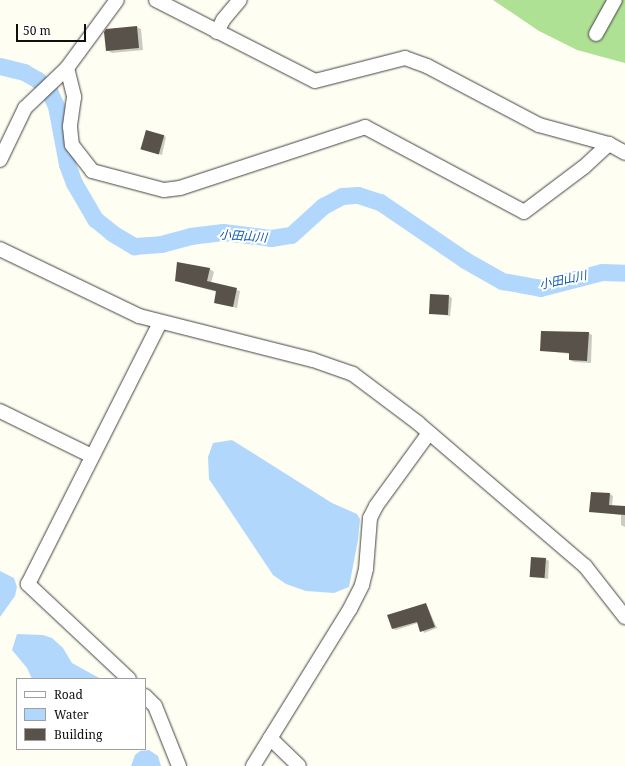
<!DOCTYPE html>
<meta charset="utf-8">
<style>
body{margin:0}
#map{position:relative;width:625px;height:766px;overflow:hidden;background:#fffef2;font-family:"Noto Serif","Noto Sans JP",serif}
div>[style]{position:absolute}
.forest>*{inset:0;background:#afe194}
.water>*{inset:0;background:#b1d8fc}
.shadow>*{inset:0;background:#0003}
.river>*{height:17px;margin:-8.5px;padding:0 8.5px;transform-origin:8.5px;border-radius:8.5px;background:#b1d8fc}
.building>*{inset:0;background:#59524b;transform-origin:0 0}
.roads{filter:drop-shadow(0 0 1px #424242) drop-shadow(0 0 1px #424242)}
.minor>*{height:14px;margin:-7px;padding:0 7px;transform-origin:7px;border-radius:7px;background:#fff}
span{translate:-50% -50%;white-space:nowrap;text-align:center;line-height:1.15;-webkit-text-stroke:4px #fff;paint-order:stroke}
.water-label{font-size:12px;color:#0b57af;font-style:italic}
.legend{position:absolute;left:16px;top:678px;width:130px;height:72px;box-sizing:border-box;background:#fff;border:1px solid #9f9f9f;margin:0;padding:5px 7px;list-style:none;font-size:12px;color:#0f0f0f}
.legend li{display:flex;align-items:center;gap:8px;height:20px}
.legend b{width:20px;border:1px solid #9f9f9f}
.scale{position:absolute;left:16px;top:24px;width:70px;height:18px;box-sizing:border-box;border:2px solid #0f0f0f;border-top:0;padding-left:5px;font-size:12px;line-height:14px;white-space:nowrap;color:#0f0f0f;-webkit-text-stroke:3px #fff;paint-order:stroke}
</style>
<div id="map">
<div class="forest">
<div style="clip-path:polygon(493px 0,625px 0,625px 63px,577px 50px,539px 31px)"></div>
</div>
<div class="water">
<div style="clip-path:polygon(232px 440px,332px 503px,357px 514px,360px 519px,358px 540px,349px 587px,334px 593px,306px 591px,286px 584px,273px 575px,209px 479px,208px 457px,213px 443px)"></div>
<div style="clip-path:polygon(0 571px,14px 578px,17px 587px,15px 596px,0 617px)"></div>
<div style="clip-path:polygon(17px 634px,43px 635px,52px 638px,63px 648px,72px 663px,101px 679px,32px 679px,27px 668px,12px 650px)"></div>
<div style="clip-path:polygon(149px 750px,158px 756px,161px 766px,131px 766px,135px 755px,140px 751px)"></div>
</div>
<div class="shadow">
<div style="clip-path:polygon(137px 27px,141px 29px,143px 50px,112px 53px,107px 50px)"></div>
<div style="clip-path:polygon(164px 136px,166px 137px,162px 155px,142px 149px)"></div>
<div style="clip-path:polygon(178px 263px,210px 269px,214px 272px,211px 283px,240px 291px,237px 308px,215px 303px,217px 292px,176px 281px)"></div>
<div style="clip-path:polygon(449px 296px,452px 298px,450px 316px,429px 313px)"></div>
<div style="clip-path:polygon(589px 333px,592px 335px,591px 363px,574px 362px,570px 360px,570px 354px,541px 350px)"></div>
<div style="clip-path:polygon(610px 494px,613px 496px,612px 506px,625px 507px,625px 527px,621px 525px,621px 515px,590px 511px)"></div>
<div style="clip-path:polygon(546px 559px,549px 561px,548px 579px,531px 576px)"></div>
<div style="clip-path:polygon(426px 604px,437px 628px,424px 633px,418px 623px,396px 630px,393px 629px)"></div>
</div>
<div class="river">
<div style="left:0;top:66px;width:25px;rotate:14deg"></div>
<div style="left:24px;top:72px;width:16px;rotate:30deg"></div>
<div style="left:38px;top:80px;width:16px;rotate:45deg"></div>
<div style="left:49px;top:91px;width:17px;rotate:65deg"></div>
<div style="left:56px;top:106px;width:59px;rotate:79.3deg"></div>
<div style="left:67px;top:164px;width:20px;rotate:70deg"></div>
<div style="left:74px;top:183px;width:42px;rotate:59.7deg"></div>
<div style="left:95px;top:219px;width:22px;rotate:39deg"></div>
<div style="left:112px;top:233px;width:26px;rotate:31deg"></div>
<div style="left:134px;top:246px;width:27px;rotate:-4deg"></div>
<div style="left:161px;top:244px;width:30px;rotate:-15deg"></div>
<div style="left:190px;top:236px;width:33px;rotate:-7deg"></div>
<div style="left:223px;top:232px;width:48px;rotate:7.1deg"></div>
<div style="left:271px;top:238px;width:20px;rotate:-9deg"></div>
<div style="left:291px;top:235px;width:43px;rotate:-42.2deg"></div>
<div style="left:323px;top:206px;width:21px;rotate:-28deg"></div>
<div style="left:342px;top:196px;width:16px;rotate:-4deg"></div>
<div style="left:358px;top:195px;width:23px;rotate:18deg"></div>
<div style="left:380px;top:202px;width:103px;rotate:34.3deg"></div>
<div style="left:465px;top:260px;width:43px;rotate:29.6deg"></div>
<div style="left:502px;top:281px;width:39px;rotate:10deg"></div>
<div style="left:540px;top:288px;width:64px;rotate:-14.5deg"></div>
<div style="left:602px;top:272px;width:23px;rotate:2deg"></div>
</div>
<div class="building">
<div style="clip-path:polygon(137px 26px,139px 48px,106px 51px,104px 32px,106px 29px)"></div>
<div style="left:146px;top:130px;width:19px;height:20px;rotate:16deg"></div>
<div style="clip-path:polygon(177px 262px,210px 268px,207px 281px,237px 288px,233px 307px,214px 303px,216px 291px,175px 281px)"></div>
<div style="left:430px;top:294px;width:19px;height:20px;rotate:3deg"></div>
<div style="clip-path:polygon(541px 331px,589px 332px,587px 361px,569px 360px,569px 353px,540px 351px)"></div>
<div style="clip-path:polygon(591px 492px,610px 493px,609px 505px,625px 506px,625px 515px,589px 512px)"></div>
<div style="left:531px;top:557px;width:15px;height:20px;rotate:4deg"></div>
<div style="clip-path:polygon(426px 603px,435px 627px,420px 632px,417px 622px,392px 629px,387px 615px)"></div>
</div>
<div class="roads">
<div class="minor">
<div style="left:156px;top:0;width:178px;rotate:27deg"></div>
<div style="left:315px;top:81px;width:93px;rotate:-14.3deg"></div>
<div style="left:405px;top:58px;width:23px;rotate:20deg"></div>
<div style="left:427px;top:66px;width:127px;rotate:27.8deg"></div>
<div style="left:539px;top:125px;width:73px;rotate:15.2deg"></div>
<div style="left:609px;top:144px;width:18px;rotate:29deg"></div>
<div style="left:217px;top:32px;width:13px;rotate:-63deg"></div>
<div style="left:223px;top:20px;width:26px;rotate:-50deg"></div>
<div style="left:596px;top:34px;width:39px;rotate:-61deg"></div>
<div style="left:67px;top:68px;width:30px;rotate:76deg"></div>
<div style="left:74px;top:97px;width:30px;rotate:98deg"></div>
<div style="left:70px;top:127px;width:18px;rotate:84deg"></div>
<div style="left:72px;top:145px;width:33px;rotate:52deg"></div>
<div style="left:92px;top:171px;width:74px;rotate:14.8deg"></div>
<div style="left:164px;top:190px;width:16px;rotate:-7deg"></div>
<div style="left:180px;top:188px;width:195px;rotate:-18.2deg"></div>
<div style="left:365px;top:127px;width:180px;rotate:28.1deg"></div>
<div style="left:524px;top:212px;width:75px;rotate:-36.9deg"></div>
<div style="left:584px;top:167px;width:34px;rotate:-43deg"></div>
<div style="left:0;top:160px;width:58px;rotate:-64.3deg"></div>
<div style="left:25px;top:108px;width:58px;rotate:-43.6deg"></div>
<div style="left:67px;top:68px;width:84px;rotate:-53.7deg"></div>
<div style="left:0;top:249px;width:154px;rotate:25.7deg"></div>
<div style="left:139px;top:316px;width:179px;rotate:14.2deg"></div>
<div style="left:313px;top:360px;width:42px;rotate:19.3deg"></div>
<div style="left:353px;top:374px;width:81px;rotate:37deg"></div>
<div style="left:418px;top:423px;width:220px;rotate:40.6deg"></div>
<div style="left:585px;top:566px;width:65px;rotate:51.9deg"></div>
<div style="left:0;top:411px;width:102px;rotate:26.1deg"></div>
<div style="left:129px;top:679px;width:139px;rotate:-136.8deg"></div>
<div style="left:28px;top:584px;width:292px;rotate:-63.2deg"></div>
<div style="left:145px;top:696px;width:14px;rotate:45deg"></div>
<div style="left:155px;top:706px;width:65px;rotate:68.2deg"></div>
<div style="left:270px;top:738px;width:40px;rotate:44deg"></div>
<div style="left:253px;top:766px;width:185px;rotate:-58.3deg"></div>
<div style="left:350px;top:609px;width:27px;rotate:-63deg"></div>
<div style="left:362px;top:585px;width:16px;rotate:-76deg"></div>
<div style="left:366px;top:569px;width:51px;rotate:-85.5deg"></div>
<div style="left:370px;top:518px;width:13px;rotate:-63deg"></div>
<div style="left:376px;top:506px;width:90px;rotate:-54deg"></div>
</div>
</div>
<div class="water-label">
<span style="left:243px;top:236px;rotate:4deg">小田山川</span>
<span style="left:563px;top:280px;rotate:-12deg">小田山川</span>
</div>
<ul class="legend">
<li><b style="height:5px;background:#fff"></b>Road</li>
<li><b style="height:11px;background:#b1d8fc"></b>Water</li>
<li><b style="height:11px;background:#59524b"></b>Building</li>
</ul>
<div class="scale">50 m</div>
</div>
